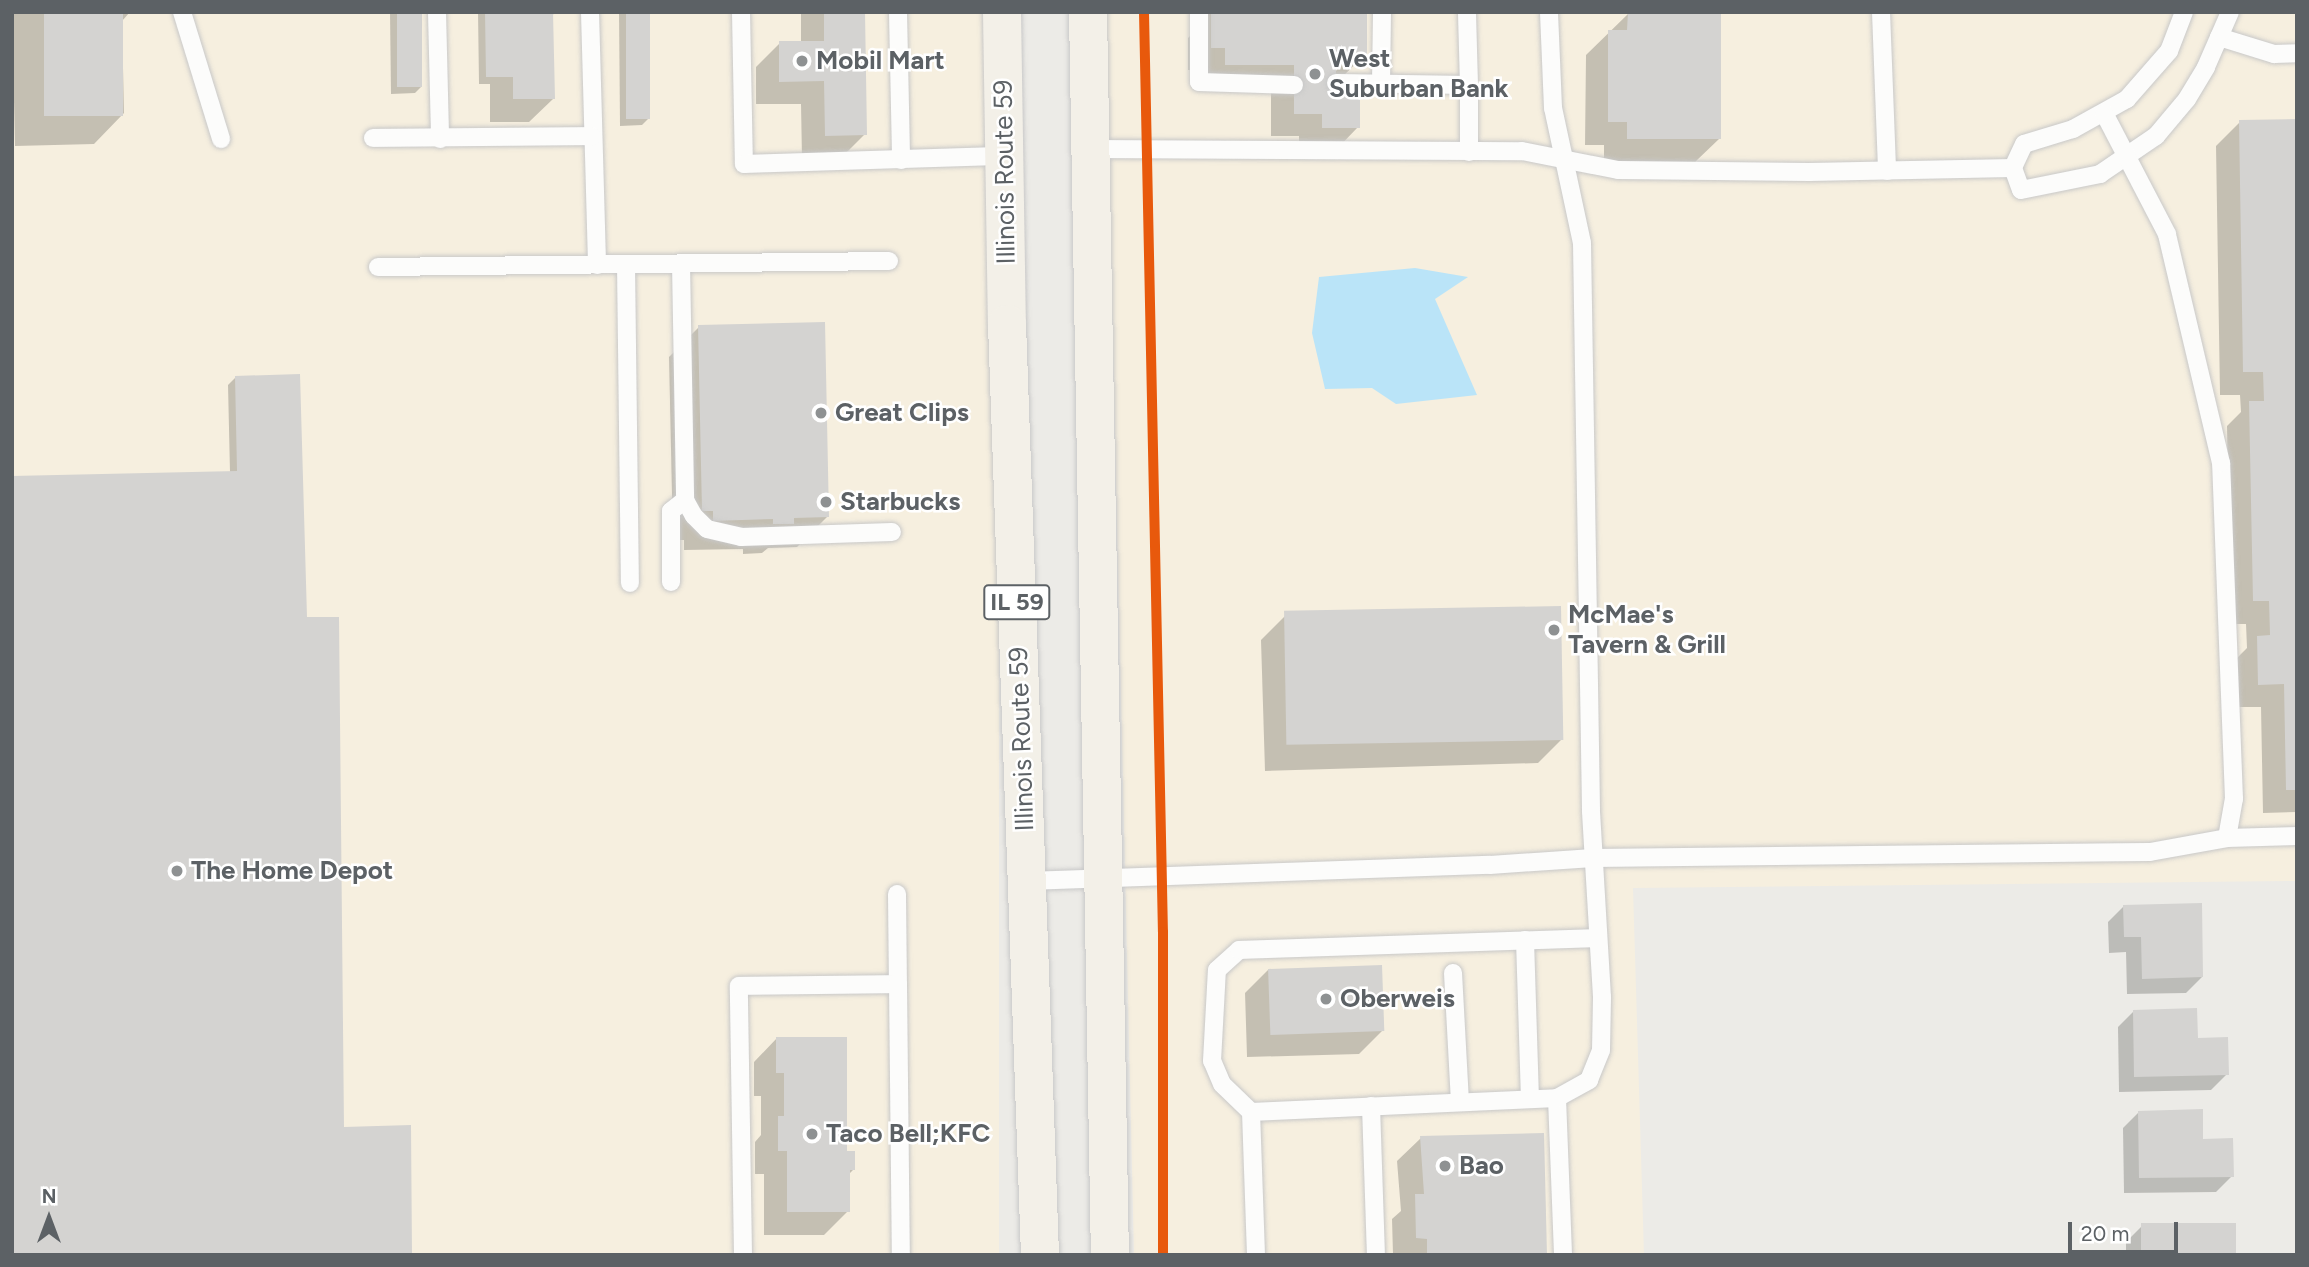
<!DOCTYPE html>
<style>
body{margin:0}
#map{position:relative;width:2309px;height:1267px;overflow:hidden;background:#ecebe7;font-family:Figtree,sans-serif}
div>[style]{position:absolute}
.commercial>*{inset:0;background:#f6efdf;transform-origin:0 0}
.water>*{inset:0;background:#bae4f8}
.shadow>*{inset:0;background:#0003}
.building>*{inset:0;background:#d4d3d1;transform-origin:0 0}
.roads{filter:drop-shadow(0 0 2px #c8c8c8) drop-shadow(0 0 2px #c8c8c8)}
.service>*{height:18px;margin:-9px;padding:0 9px;transform-origin:9px;border-radius:9px;background:#fcfcfb}
.primary>*{height:38px;margin:-19px;padding:0 19px;transform-origin:19px;border-radius:19px;background:#f3f0e8}
.cycleway>*{height:10px;margin:-5px;padding:0 5px;transform-origin:5px;border-radius:5px;background:#e8590c}
.dots>*{width:19px;height:19px;translate:-50% -50%;box-sizing:border-box;border:4px solid #fff;border-radius:50%}
span{translate:-50% -50%;white-space:nowrap;text-align:center;line-height:1.15;-webkit-text-stroke:5px #fff;paint-order:stroke}
.shield-label span{padding:2px 5px;background:#fff;border:2px solid;border-radius:5px;-webkit-text-stroke-width:0}
.shield-label{font-size:24px;color:#5c6165;font-weight:700}
.poi-label{font-size:26px;color:#5c6165;font-weight:700}
.left{translate:0 -50%;text-align:left}
.street-label{font-size:26px;color:#5c6165}
.frame{position:absolute;inset:0;border:14px solid #5c6165;pointer-events:none}
.north{position:absolute;left:14px;top:1183px;width:70px;height:70px;-webkit-text-stroke:5px #fff;paint-order:stroke;rotate:0deg;font-size:19px;font-weight:700;line-height:28px;text-align:center;color:#5c6165}
.north::after{content:'';display:block;margin:auto;width:24px;height:32px;background:#5c6165;clip-path:polygon(50% 0,100% 100%,50% 72%,0 100%)}
.scale{position:absolute;left:2068px;top:1222px;width:110px;height:32px;box-sizing:border-box;border:4px solid #5c6165;border-top:0;padding-left:9px;font-size:21px;line-height:24px;white-space:nowrap;color:#5c6165;-webkit-text-stroke:5px #fff;paint-order:stroke}
</style>
<div id="map">
<div class="commercial">
<div style="left:12px;top:12px;width:987px;height:1243px"></div>
<div style="clip-path:polygon(1105px 12px,2297px 12px,2297px 881px,1633px 888px,1644px 1255px,1134px 1255px)"></div>
</div>
<div class="water">
<div style="clip-path:polygon(1415px 268px,1468px 277px,1435px 299px,1477px 395px,1396px 404px,1372px 388px,1325px 389px,1312px 333px,1319px 277px)"></div>
</div>
<div class="shadow">
<div style="clip-path:polygon(12px 12px,130px 12px,122px 21px,124px 113px,94px 144px,15px 146px)"></div>
<div style="clip-path:polygon(390px 12px,421px 12px,422px 86px,415px 93px,391px 94px)"></div>
<div style="clip-path:polygon(478px 12px,555px 12px,552px 16px,553px 99px,529px 122px,490px 122px,490px 84px,479px 84px)"></div>
<div style="clip-path:polygon(619px 12px,648px 12px,649px 118px,642px 125px,620px 126px)"></div>
<div style="clip-path:polygon(801px 12px,863px 12px,865px 134px,841px 158px,802px 159px,801px 104px,756px 104px,756px 67px,780px 43px,801px 43px)"></div>
<div style="clip-path:polygon(1203px 12px,1366px 12px,1366px 54px,1342px 77px,1358px 127px,1335px 151px,1299px 151px,1299px 136px,1271px 136px,1271px 88px,1202px 88px,1202px 70px,1188px 70px,1188px 38px,1202px 24px)"></div>
<div style="clip-path:polygon(1628px 14px,1719px 139px,1695px 162px,1604px 162px,1604px 145px,1585px 145px,1586px 55px)"></div>
<div style="clip-path:polygon(2297px 121px,2297px 812px,2263px 813px,2261px 707px,2235px 707px,2234px 661px,2247px 648px,2246px 624px,2230px 624px,2227px 426px,2241px 412px,2240px 395px,2220px 395px,2216px 146px,2240px 122px)"></div>
<div style="clip-path:polygon(699px 327px,827px 517px,797px 547px,768px 548px,762px 553px,743px 554px,743px 549px,684px 550px,684px 540px,673px 540px,669px 357px)"></div>
<div style="clip-path:polygon(236px 377px,305px 619px,343px 1128px,12px 1255px,230px 473px,228px 385px)"></div>
<div style="clip-path:polygon(1285px 616px,1562px 739px,1538px 763px,1265px 771px,1261px 640px)"></div>
<div style="clip-path:polygon(2124px 906px,2202px 977px,2186px 993px,2127px 994px,2126px 952px,2109px 953px,2108px 922px)"></div>
<div style="clip-path:polygon(1269px 969px,1383px 1030px,1359px 1054px,1247px 1057px,1245px 993px)"></div>
<div style="clip-path:polygon(2134px 1011px,2197px 1040px,2227px 1074px,2211px 1090px,2119px 1092px,2118px 1027px)"></div>
<div style="clip-path:polygon(777px 1038px,853px 1170px,848px 1175px,848px 1211px,824px 1235px,764px 1235px,764px 1174px,755px 1174px,755px 1142px,761px 1135px,761px 1096px,754px 1096px,754px 1062px)"></div>
<div style="clip-path:polygon(2139px 1112px,2202px 1141px,2232px 1176px,2216px 1192px,2124px 1193px,2123px 1128px)"></div>
<div style="clip-path:polygon(1421px 1138px,1546px 1255px,1393px 1255px,1392px 1219px,1401px 1211px,1397px 1161px)"></div>
<div style="clip-path:polygon(2142px 1226px,2234px 1255px,2126px 1255px,2126px 1242px)"></div>
</div>
<div class="building">
<div style="left:44px;top:12px;width:79px;height:104px"></div>
<div style="left:397px;top:12px;width:25px;height:75px"></div>
<div style="clip-path:polygon(485px 12px,553px 12px,555px 99px,513px 99px,513px 77px,486px 77px)"></div>
<div style="left:626px;top:12px;width:24px;height:107px"></div>
<div style="clip-path:polygon(824px 12px,865px 12px,867px 135px,825px 136px,824px 81px,779px 82px,779px 41px,824px 41px)"></div>
<div style="clip-path:polygon(1367px 12px,1367px 54px,1357px 54px,1357px 63px,1336px 63px,1336px 91px,1360px 91px,1360px 128px,1322px 128px,1322px 114px,1294px 114px,1294px 65px,1225px 65px,1225px 48px,1211px 48px,1211px 13px)"></div>
<div style="clip-path:polygon(1628px 12px,1721px 12px,1721px 139px,1627px 139px,1627px 122px,1608px 122px,1608px 30px,1627px 30px)"></div>
<div style="clip-path:polygon(2297px 119px,2297px 790px,2286px 790px,2284px 684px,2258px 685px,2257px 636px,2270px 635px,2269px 601px,2253px 601px,2249px 401px,2264px 401px,2263px 372px,2243px 372px,2239px 120px)"></div>
<div style="clip-path:polygon(825px 322px,829px 517px,794px 518px,794px 524px,773px 524px,773px 519px,713px 521px,713px 511px,702px 511px,698px 325px)"></div>
<div style="clip-path:polygon(300px 374px,307px 617px,339px 617px,344px 1127px,411px 1125px,412px 1255px,12px 1255px,12px 476px,237px 471px,235px 376px)"></div>
<div style="left:1561px;top:606px;width:134px;height:277px;rotate:89deg"></div>
<div style="clip-path:polygon(2202px 903px,2203px 977px,2142px 979px,2141px 937px,2124px 937px,2123px 905px)"></div>
<div style="left:1382px;top:965px;width:66px;height:114px;rotate:88deg"></div>
<div style="clip-path:polygon(2197px 1008px,2198px 1038px,2228px 1037px,2229px 1075px,2134px 1077px,2133px 1010px)"></div>
<div style="clip-path:polygon(776px 1037px,847px 1037px,847px 1151px,855px 1151px,855px 1170px,850px 1170px,850px 1212px,787px 1212px,787px 1151px,778px 1151px,778px 1116px,784px 1116px,784px 1073px,776px 1073px)"></div>
<div style="clip-path:polygon(2203px 1109px,2203px 1139px,2233px 1138px,2234px 1177px,2139px 1178px,2138px 1111px)"></div>
<div style="clip-path:polygon(1544px 1133px,1547px 1255px,1427px 1255px,1427px 1239px,1416px 1238px,1415px 1194px,1424px 1194px,1420px 1136px)"></div>
<div style="left:2236px;top:1223px;width:32px;height:95px;rotate:90deg"></div>
</div>
<div class="roads">
<div class="service">
<div style="left:182px;top:12px;width:133px;rotate:72.9deg"></div>
<div style="left:437px;top:12px;width:127px;rotate:88.6deg"></div>
<div style="left:590px;top:12px;width:253px;rotate:88.4deg"></div>
<div style="left:741px;top:12px;width:152px;rotate:88.9deg"></div>
<div style="left:744px;top:164px;width:261px;rotate:-1.8deg"></div>
<div style="left:898px;top:12px;width:148px;rotate:88.8deg"></div>
<div style="left:1199px;top:12px;width:70px;rotate:90deg"></div>
<div style="left:1199px;top:82px;width:95px;rotate:1.8deg"></div>
<div style="left:1881px;top:12px;width:159px;rotate:87.8deg"></div>
<div style="left:2184px;top:12px;width:42px;rotate:111deg"></div>
<div style="left:2169px;top:51px;width:64px;rotate:131.2deg"></div>
<div style="left:2127px;top:99px;width:62px;rotate:150.9deg"></div>
<div style="left:2073px;top:129px;width:51px;rotate:163deg"></div>
<div style="left:2024px;top:144px;width:26px;rotate:115deg"></div>
<div style="left:2013px;top:168px;width:23px;rotate:70deg"></div>
<div style="left:2021px;top:190px;width:81px;rotate:-11.4deg"></div>
<div style="left:2100px;top:174px;width:68px;rotate:-34.2deg"></div>
<div style="left:2156px;top:136px;width:48px;rotate:-50deg"></div>
<div style="left:2187px;top:99px;width:37px;rotate:-59deg"></div>
<div style="left:2206px;top:67px;width:60px;rotate:-66.4deg"></div>
<div style="left:2219px;top:37px;width:58px;rotate:17.2deg"></div>
<div style="left:2274px;top:54px;width:23px;rotate:-2deg"></div>
<div style="left:1336px;top:83px;width:133px;rotate:0.9deg"></div>
<div style="left:1469px;top:85px;width:73px;rotate:-91.6deg"></div>
<div style="left:1381px;top:84px;width:72px;rotate:-89.2deg"></div>
<div style="left:1469px;top:85px;width:67px;rotate:90deg"></div>
<div style="left:373px;top:138px;width:219px;rotate:-0.5deg"></div>
<div style="left:1091px;top:149px;width:431px;rotate:0.3deg"></div>
<div style="left:1522px;top:151px;width:98px;rotate:11.2deg"></div>
<div style="left:1618px;top:170px;width:191px;rotate:0.6deg"></div>
<div style="left:1809px;top:172px;width:204px;rotate:-1.1deg"></div>
<div style="left:681px;top:263px;width:237px;rotate:89deg"></div>
<div style="left:685px;top:500px;width:18px;rotate:61deg"></div>
<div style="left:694px;top:516px;width:18px;rotate:45deg"></div>
<div style="left:707px;top:529px;width:35px;rotate:13deg"></div>
<div style="left:741px;top:537px;width:151px;rotate:-1.9deg"></div>
<div style="left:626px;top:264px;width:319px;rotate:89.3deg"></div>
<div style="left:378px;top:267px;width:511px;rotate:-0.67deg"></div>
<div style="left:671px;top:582px;width:71px;rotate:-90deg"></div>
<div style="left:671px;top:511px;width:18px;rotate:-38deg"></div>
<div style="left:2227px;top:838px;width:70px;rotate:-1.6deg"></div>
<div style="left:1027px;top:881px;width:463px;rotate:-2deg"></div>
<div style="left:1490px;top:865px;width:103px;rotate:-3.9deg"></div>
<div style="left:1593px;top:858px;width:557px;rotate:-0.62deg"></div>
<div style="left:2150px;top:852px;width:78px;rotate:-10.3deg"></div>
<div style="left:2227px;top:838px;width:40px;rotate:-80deg"></div>
<div style="left:2234px;top:799px;width:336px;rotate:-92.2deg"></div>
<div style="left:2221px;top:463px;width:235px;rotate:-103.3deg"></div>
<div style="left:2167px;top:234px;width:136px;rotate:-117.5deg"></div>
<div style="left:897px;top:894px;width:90px;rotate:89.4deg"></div>
<div style="left:1525px;top:940px;width:159px;rotate:88.2deg"></div>
<div style="left:1453px;top:973px;width:129px;rotate:86.9deg"></div>
<div style="left:1557px;top:1098px;width:157px;rotate:87.8deg"></div>
<div style="left:1371px;top:1106px;width:149px;rotate:88.1deg"></div>
<div style="left:1251px;top:1112px;width:40px;rotate:-136deg"></div>
<div style="left:1222px;top:1084px;width:25px;rotate:-113deg"></div>
<div style="left:1212px;top:1061px;width:91px;rotate:-86.9deg"></div>
<div style="left:1217px;top:970px;width:30px;rotate:-42deg"></div>
<div style="left:1239px;top:950px;width:359px;rotate:-1.9deg"></div>
<div style="left:743px;top:1255px;width:269px;rotate:-90.9deg"></div>
<div style="left:739px;top:986px;width:159px;rotate:-0.7deg"></div>
<div style="left:898px;top:984px;width:271px;rotate:89.4deg"></div>
<div style="left:1256px;top:1255px;width:143px;rotate:-92deg"></div>
<div style="left:1251px;top:1112px;width:306px;rotate:-2.6deg"></div>
<div style="left:1557px;top:1098px;width:37px;rotate:-29deg"></div>
<div style="left:1589px;top:1080px;width:32px;rotate:-68deg"></div>
<div style="left:1601px;top:1050px;width:53px;rotate:-88.9deg"></div>
<div style="left:1602px;top:997px;width:187px;rotate:-93.4deg"></div>
<div style="left:1591px;top:810px;width:567px;rotate:-90.91deg"></div>
<div style="left:1582px;top:243px;width:138px;rotate:-102.1deg"></div>
<div style="left:1553px;top:108px;width:96px;rotate:-92.4deg"></div>
</div>
<div class="primary">
<div style="left:1002px;top:12px;width:312px;rotate:89.1deg"></div>
<div style="left:1007px;top:324px;width:932px;rotate:87.97deg"></div>
<div style="left:1088px;top:12px;width:1243px;rotate:88.99deg"></div>
</div>
</div>
<div class="cycleway">
<div style="left:1144px;top:12px;width:920px;rotate:88.82deg"></div>
<div style="left:1163px;top:932px;width:323px;rotate:90deg"></div>
</div>
<div class="dots">
<div style="left:802px;top:61px;background:#8e9192"></div>
<div style="left:1315px;top:74px;background:#8e9192"></div>
<div style="left:821px;top:413px;background:#8e9192"></div>
<div style="left:826px;top:502px;background:#8e9192"></div>
<div style="left:1554px;top:630px;background:#8e9192"></div>
<div style="left:177px;top:871px;background:#8e9192"></div>
<div style="left:1326px;top:999px;background:#8e9192"></div>
<div style="left:812px;top:1134px;background:#8e9192"></div>
<div style="left:1445px;top:1166px;background:#8e9192"></div>
</div>
<div class="shield-label">
<span style="left:1017px;top:602px">IL 59</span>
</div>
<div class="poi-label">
<span class="left" style="left:1329px;top:74px">West<br>Suburban Bank</span>
<span class="left" style="left:816px;top:61px">Mobil Mart</span>
<span class="left" style="left:835px;top:413px">Great Clips</span>
<span class="left" style="left:840px;top:502px">Starbucks</span>
<span class="left" style="left:1568px;top:630px">McMae's<br>Tavern &amp; Grill</span>
<span class="left" style="left:191px;top:871px">The Home Depot</span>
<span class="left" style="left:1340px;top:999px">Oberweis</span>
<span class="left" style="left:826px;top:1134px">Taco Bell;KFC</span>
<span class="left" style="left:1459px;top:1166px">Bao</span>
</div>
<div class="street-label">
<span style="left:1005px;top:172px;rotate:-91deg">Illinois Route 59</span>
<span style="left:1022px;top:739px;rotate:-92deg">Illinois Route 59</span>
</div>
<div class="frame"></div>
<div class="north">N</div>
<div class="scale">20 m</div>
</div>
